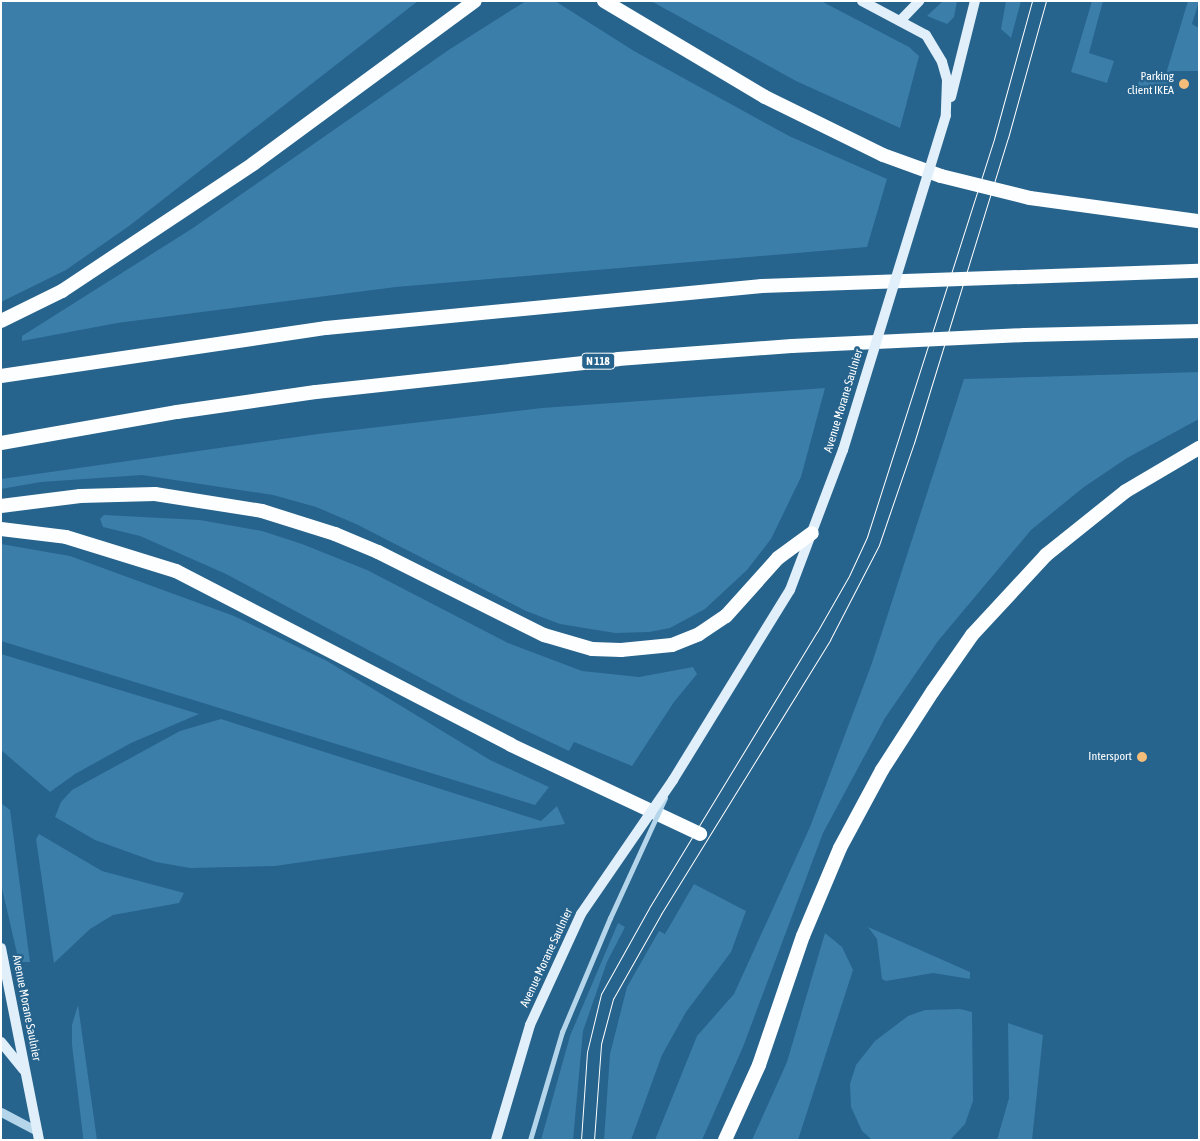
<!DOCTYPE html>
<style>
body{margin:0}
#map{position:relative;width:1200px;height:1141px;overflow:hidden;background:#26638d;font-family:"Asap Condensed",sans-serif}
div>[style]{position:absolute}
.green>*{inset:0;background:#3a7ea9}
.minor>*{height:5px;margin:-2.5px;padding:0 2.5px;transform-origin:2.5px;border-radius:2.5px;background:#b5d6ea}
.tertiary>*{height:9px;margin:-4.5px;padding:0 4.5px;transform-origin:4.5px;border-radius:4.5px;background:#b5d6ea}
.secondary>*{height:10px;margin:-5px;padding:0 5px;transform-origin:5px;border-radius:5px;background:#e0eff9}
.trunk>*{height:14px;margin:-7px;padding:0 7px;transform-origin:7px;border-radius:7px;background:#fcfeff}
.tram>*{height:1px;margin:-0.5px;padding:0 0.5px;transform-origin:0.5px;border-radius:0.5px;background:#fff}
.minor-bridge>*{height:5px;margin:-2.5px;padding:0 2.5px;transform-origin:2.5px;border-radius:2.5px;background:#b5d6ea}
.secondary-bridge>*{height:10px;margin:-5px;padding:0 5px;transform-origin:5px;border-radius:5px;background:#e0eff9}
.dots>*{width:14px;height:14px;translate:-50% -50%;box-sizing:border-box;border:2px solid #26638d;border-radius:50%}
span{translate:-50% -50%;white-space:nowrap;text-align:center;line-height:1.15;-webkit-text-stroke:5px #26638d;paint-order:stroke}
.shield-label span{padding:1px 4px;background:#26638d;border:1px solid;border-radius:4px;-webkit-text-stroke-width:0}
.shield-label{font-size:11px;color:#fff;font-weight:700}
.poi-label{font-size:12px;color:#fff}
.right{translate:-100% -50%;text-align:right}
.street-label{font-size:12px;color:#fff}
.frame{position:absolute;inset:0;border:2px solid #fff;pointer-events:none}
</style>
<div id="map">
<div class="green">
<div style="clip-path:polygon(1px 1px,418px 1px,129px 226px,66px 270px,1px 302px)"></div>
<div style="clip-path:polygon(526px 1px,555px 1px,634px 51px,789px 136px,887px 179px,867px 247px,396px 287px,117px 323px,22px 341px,22px 336px,193px 228px,450px 49px)"></div>
<div style="clip-path:polygon(651px 1px,821px 1px,909px 47px,919px 56px,900px 128px,796px 81px)"></div>
<div style="clip-path:polygon(943px 1px,957px 1px,954px 17px,947px 24px,927px 16px)"></div>
<div style="clip-path:polygon(1006px 1px,1021px 1px,1011px 38px,1001px 29px)"></div>
<div style="clip-path:polygon(1092px 1px,1103px 1px,1089px 53px,1114px 61px,1107px 83px,1071px 72px)"></div>
<div style="clip-path:polygon(1188px 1px,1199px 1px,1192px 24px,1199px 28px,1199px 71px,1170px 71px,1169px 96px,1143px 94px,1138px 84px,1143px 70px,1165px 77px)"></div>
<div style="clip-path:polygon(1199px 372px,1199px 419px,1127px 458px,1084px 487px,1031px 530px,938px 641px,885px 718px,823px 833px,743px 1047px,702px 1140px,655px 1140px,697px 1036px,734px 994px,810px 827px,872px 663px,964px 379px)"></div>
<div style="clip-path:polygon(825px 388px,801px 477px,771px 539px,747px 570px,705px 609px,670px 628px,649px 632px,615px 633px,560px 624px,526px 611px,356px 524px,316px 507px,273px 495px,142px 475px,41px 482px,1px 489px,1px 479px,318px 434px,542px 408px)"></div>
<div style="clip-path:polygon(104px 515px,200px 520px,262px 531px,302px 544px,367px 570px,508px 643px,582px 671px,639px 677px,693px 667px,697px 674px,674px 702px,632px 766px,574px 742px,569px 751px,462px 700px,226px 574px,140px 536px,103px 527px,100px 519px)"></div>
<div style="clip-path:polygon(1px 544px,70px 556px,234px 616px,327px 661px,490px 760px,549px 787px,535px 805px,1px 641px)"></div>
<div style="clip-path:polygon(1px 654px,199px 714px,131px 743px,75px 774px,50px 792px,1px 750px)"></div>
<div style="clip-path:polygon(221px 719px,541px 821px,557px 806px,565px 824px,275px 866px,190px 868px,156px 862px,95px 840px,55px 817px,61px 802px,72px 790px,180px 731px)"></div>
<div style="clip-path:polygon(1px 803px,10px 810px,30px 962px,19px 962px,1px 884px)"></div>
<div style="clip-path:polygon(39px 834px,102px 871px,184px 893px,179px 903px,113px 915px,90px 929px,54px 963px,36px 839px)"></div>
<div style="clip-path:polygon(694px 884px,746px 911px,731px 952px,686px 1012px,662px 1055px,631px 1140px,604px 1140px,610px 1054px,627px 987px,659px 931px,665px 934px)"></div>
<div style="clip-path:polygon(618px 923px,625px 927px,607px 962px,583px 1031px,573px 1140px,541px 1140px,570px 1036px)"></div>
<div style="clip-path:polygon(868px 927px,970px 972px,970px 979px,933px 973px,886px 981px,882px 979px,877px 939px)"></div>
<div style="clip-path:polygon(825px 933px,842px 947px,853px 970px,798px 1140px,752px 1140px,787px 1062px)"></div>
<div style="clip-path:polygon(78px 1005px,97px 1140px,83px 1140px,83px 1136px,72px 1045px,72px 1025px)"></div>
<div style="clip-path:polygon(960px 1009px,972px 1012px,973px 1101px,965px 1124px,950px 1140px,871px 1139px,862px 1131px,851px 1107px,850px 1084px,856px 1065px,875px 1041px,908px 1016px,925px 1010px)"></div>
<div style="clip-path:polygon(1008px 1023px,1043px 1035px,1032px 1140px,997px 1140px,1009px 1098px)"></div>
</div>
<div class="minor">
<div style="left:530px;top:1140px;width:113px;rotate:-73.5deg"></div>
<div style="left:562px;top:1032px;width:124px;rotate:-67.2deg"></div>
</div>
<div class="tertiary">
<div style="left:1px;top:1112px;width:41px;rotate:27.8deg"></div>
</div>
<div class="secondary">
<div style="left:862px;top:1px;width:72px;rotate:28deg"></div>
<div style="left:926px;top:35px;width:31px;rotate:59deg"></div>
<div style="left:942px;top:62px;width:19px;rotate:74deg"></div>
<div style="left:947px;top:80px;width:35px;rotate:92deg"></div>
<div style="left:900px;top:21px;width:28px;rotate:-46deg"></div>
<div style="left:951px;top:97px;width:99px;rotate:-76deg"></div>
<div style="left:673px;top:780px;width:223px;rotate:-58.4deg"></div>
<div style="left:790px;top:590px;width:150px;rotate:-69.3deg"></div>
<div style="left:1px;top:948px;width:196px;rotate:78.8deg"></div>
<div style="left:1px;top:1042px;width:36px;rotate:51deg"></div>
<div style="left:496px;top:1140px;width:120px;rotate:-73.5deg"></div>
<div style="left:530px;top:1025px;width:122px;rotate:-65.3deg"></div>
</div>
<div class="trunk">
<div style="left:604px;top:1px;width:187px;rotate:30.8deg"></div>
<div style="left:765px;top:97px;width:131px;rotate:26.2deg"></div>
<div style="left:883px;top:155px;width:62px;rotate:19.9deg"></div>
<div style="left:941px;top:176px;width:92px;rotate:13.9deg"></div>
<div style="left:1030px;top:198px;width:171px;rotate:7.8deg"></div>
<div style="left:1px;top:321px;width:68px;rotate:-26.2deg"></div>
<div style="left:62px;top:291px;width:229px;rotate:-33.6deg"></div>
<div style="left:253px;top:164px;width:275px;rotate:-36.3deg"></div>
<div style="left:1px;top:376px;width:329px;rotate:-8.4deg"></div>
<div style="left:326px;top:328px;width:438px;rotate:-5.5deg"></div>
<div style="left:762px;top:286px;width:437px;rotate:-2deg"></div>
<div style="left:1px;top:443px;width:179px;rotate:-10deg"></div>
<div style="left:177px;top:412px;width:140px;rotate:-8.2deg"></div>
<div style="left:316px;top:392px;width:304px;rotate:-6.2deg"></div>
<div style="left:618px;top:359px;width:174px;rotate:-4.3deg"></div>
<div style="left:792px;top:346px;width:233px;rotate:-2.7deg"></div>
<div style="left:1025px;top:335px;width:174px;rotate:-1.3deg"></div>
<div style="left:1px;top:506px;width:80px;rotate:-7.2deg"></div>
<div style="left:80px;top:496px;width:75px;rotate:-1.5deg"></div>
<div style="left:155px;top:494px;width:108px;rotate:9deg"></div>
<div style="left:262px;top:511px;width:77px;rotate:17.5deg"></div>
<div style="left:335px;top:534px;width:47px;rotate:22.7deg"></div>
<div style="left:378px;top:552px;width:186px;rotate:26.6deg"></div>
<div style="left:544px;top:635px;width:50px;rotate:16.3deg"></div>
<div style="left:592px;top:649px;width:29px;rotate:2deg"></div>
<div style="left:621px;top:650px;width:51px;rotate:-5.6deg"></div>
<div style="left:672px;top:645px;width:29px;rotate:-22deg"></div>
<div style="left:699px;top:634px;width:32px;rotate:-34deg"></div>
<div style="left:726px;top:616px;width:78px;rotate:-48.1deg"></div>
<div style="left:778px;top:558px;width:42px;rotate:-36.3deg"></div>
<div style="left:1px;top:529px;width:65px;rotate:7deg"></div>
<div style="left:66px;top:537px;width:115px;rotate:17.2deg"></div>
<div style="left:176px;top:571px;width:377px;rotate:27.4deg"></div>
<div style="left:511px;top:745px;width:209px;rotate:25.2deg"></div>
<div style="left:725px;top:1140px;width:82px;rotate:-65.6deg"></div>
<div style="left:759px;top:1065px;width:136px;rotate:-71.2deg"></div>
<div style="left:803px;top:936px;width:95px;rotate:-67.2deg"></div>
<div style="left:840px;top:848px;width:89px;rotate:-61.7deg"></div>
<div style="left:882px;top:770px;width:94px;rotate:-57.2deg"></div>
<div style="left:933px;top:691px;width:68px;rotate:-55.1deg"></div>
<div style="left:972px;top:635px;width:109px;rotate:-47.2deg"></div>
<div style="left:1046px;top:555px;width:102px;rotate:-38.7deg"></div>
<div style="left:1126px;top:491px;width:85px;rotate:-30.5deg"></div>
</div>
<div class="tram">
<div style="left:581px;top:1140px;width:88px;rotate:-86.1deg"></div>
<div style="left:587px;top:1052px;width:60px;rotate:-76.4deg"></div>
<div style="left:601px;top:994px;width:98px;rotate:-60.8deg"></div>
<div style="left:649px;top:908px;width:323px;rotate:-58.7deg"></div>
<div style="left:817px;top:632px;width:64px;rotate:-60.3deg"></div>
<div style="left:849px;top:576px;width:43px;rotate:-65.2deg"></div>
<div style="left:867px;top:537px;width:418px;rotate:-72.3deg"></div>
<div style="left:994px;top:139px;width:143px;rotate:-74.6deg"></div>
<div style="left:594px;top:1140px;width:96px;rotate:-85.8deg"></div>
<div style="left:601px;top:1044px;width:47px;rotate:-75.1deg"></div>
<div style="left:613px;top:999px;width:98px;rotate:-60.5deg"></div>
<div style="left:661px;top:914px;width:322px;rotate:-58.3deg"></div>
<div style="left:830px;top:640px;width:107px;rotate:-62.7deg"></div>
<div style="left:879px;top:545px;width:108px;rotate:-71.1deg"></div>
<div style="left:914px;top:443px;width:319px;rotate:-72.9deg"></div>
<div style="left:1008px;top:138px;width:142px;rotate:-74.5deg"></div>
</div>
<div class="minor-bridge">
<div style="left:610px;top:918px;width:132px;rotate:-65.4deg"></div>
</div>
<div class="secondary-bridge">
<div style="left:843px;top:450px;width:350px;rotate:-72.9deg"></div>
<div style="left:581px;top:914px;width:163px;rotate:-55.5deg"></div>
</div>
<div class="dots">
<div style="left:1184px;top:84px;background:#f4be7a"></div>
<div style="left:1142px;top:757px;background:#f4be7a"></div>
</div>
<div class="shield-label">
<span style="left:598px;top:361px">N 118</span>
</div>
<div class="poi-label">
<span class="right" style="left:1174px;top:84px">Parking<br>client IKEA</span>
<span class="right" style="left:1132px;top:757px">Intersport</span>
</div>
<div class="street-label">
<span style="left:844px;top:401px;rotate:-73deg">Avenue Morane Saulnier</span>
<span style="left:547px;top:958px;rotate:-65deg">Avenue Morane Saulnier</span>
<span style="left:26px;top:1008px;rotate:79deg">Avenue Morane Saulnier</span>
</div>
<div class="frame"></div>
</div>
